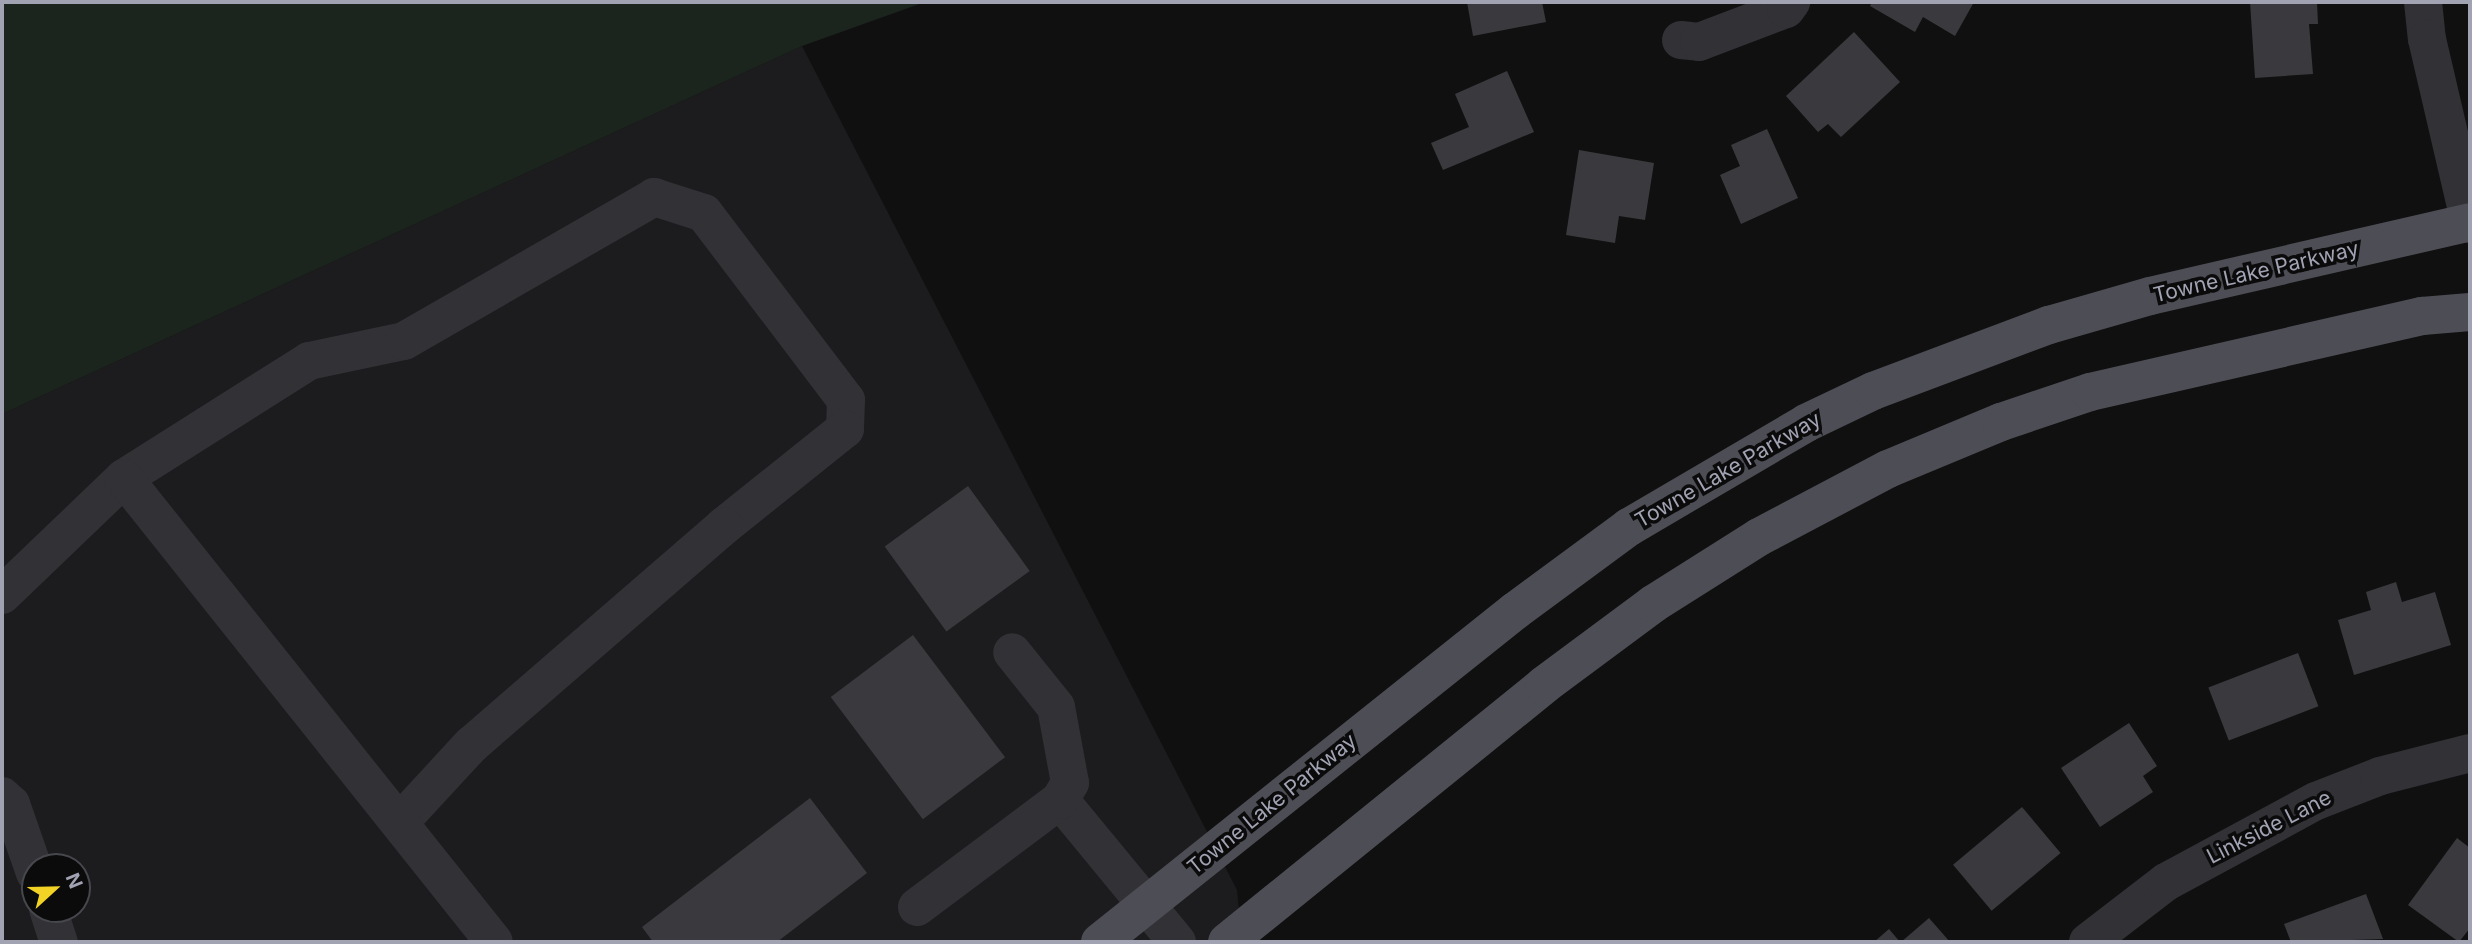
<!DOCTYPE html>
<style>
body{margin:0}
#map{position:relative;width:2472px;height:944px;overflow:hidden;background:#101011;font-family:Inter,sans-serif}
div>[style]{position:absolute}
.built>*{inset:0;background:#1c1c1e}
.green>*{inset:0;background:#1c241e}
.building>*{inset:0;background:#3a3a3e;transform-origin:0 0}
.minor>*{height:38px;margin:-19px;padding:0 19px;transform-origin:19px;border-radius:19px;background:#313136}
.major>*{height:38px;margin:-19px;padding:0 19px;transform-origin:19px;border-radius:19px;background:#4d4d55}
span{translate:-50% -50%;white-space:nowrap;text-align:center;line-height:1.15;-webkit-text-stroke:7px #0b0b0c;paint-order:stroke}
.street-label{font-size:21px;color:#a1a3b2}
.frame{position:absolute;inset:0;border:4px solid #a1a3b2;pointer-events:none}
.north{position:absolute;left:21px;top:853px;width:70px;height:70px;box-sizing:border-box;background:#0b0b0c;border:2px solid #47484e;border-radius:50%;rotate:68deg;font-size:19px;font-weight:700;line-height:28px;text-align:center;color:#a1a3b2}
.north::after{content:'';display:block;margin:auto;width:24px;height:32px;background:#f3d226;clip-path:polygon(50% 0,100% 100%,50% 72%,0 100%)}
</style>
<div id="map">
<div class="built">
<div style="clip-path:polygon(evenodd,802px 46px,1237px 890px,1242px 942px,2px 942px,2px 414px,802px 46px,35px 867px,77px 867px,77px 909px,35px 909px,35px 867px)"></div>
</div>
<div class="green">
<div style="clip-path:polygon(2px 2px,925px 2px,802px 46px,2px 414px)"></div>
</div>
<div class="building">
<div style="clip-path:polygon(1467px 2px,1542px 2px,1546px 22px,1473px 36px)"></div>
<div style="clip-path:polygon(1872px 2px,1974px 2px,1955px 36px,1923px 17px,1915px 32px,1870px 6px)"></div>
<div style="clip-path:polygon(2250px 2px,2317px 2px,2318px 24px,2309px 24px,2313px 74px,2255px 78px)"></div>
<div style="clip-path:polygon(1854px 32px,1900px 82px,1841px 137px,1828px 124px,1818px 132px,1786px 96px)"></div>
<div style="clip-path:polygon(1507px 71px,1534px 132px,1443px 170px,1431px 143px,1469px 127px,1455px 94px)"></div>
<div style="clip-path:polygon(1767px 129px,1798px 198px,1741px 224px,1720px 175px,1740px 166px,1731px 145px)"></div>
<div style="clip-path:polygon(1579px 150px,1654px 163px,1645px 220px,1619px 216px,1615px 243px,1566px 235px)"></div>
<div style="left:968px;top:486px;width:105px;height:103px;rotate:54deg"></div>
<div style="clip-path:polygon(2396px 582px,2402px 602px,2435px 592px,2451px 645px,2354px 675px,2338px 620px,2371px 610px,2366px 592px)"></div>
<div style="left:913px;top:635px;width:153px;height:103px;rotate:53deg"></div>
<div style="left:2298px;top:653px;width:57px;height:96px;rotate:69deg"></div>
<div style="clip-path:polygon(2129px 723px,2157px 766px,2143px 776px,2153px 792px,2100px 827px,2061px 768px)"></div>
<div style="clip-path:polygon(810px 798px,867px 873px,777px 942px,653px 942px,642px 927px)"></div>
<div style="left:2022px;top:807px;width:60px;height:90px;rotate:50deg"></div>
<div style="clip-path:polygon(2457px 838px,2470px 848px,2470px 928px,2459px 942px,2408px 905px)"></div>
<div style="clip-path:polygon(2366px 894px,2383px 939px,2291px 942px,2284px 924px)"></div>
<div style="clip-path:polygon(1929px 918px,1950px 942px,1901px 942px)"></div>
<div style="clip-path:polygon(1889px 929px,1900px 942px,1874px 942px)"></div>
</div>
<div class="minor">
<div style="left:2423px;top:2px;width:37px;rotate:84deg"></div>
<div style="left:2427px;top:39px;width:190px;rotate:76.9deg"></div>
<div style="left:1681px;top:40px;width:18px;rotate:6deg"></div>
<div style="left:1699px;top:42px;width:93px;rotate:-20.8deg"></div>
<div style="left:1786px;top:9px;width:9px;rotate:-54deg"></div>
<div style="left:124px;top:478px;width:219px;rotate:-32.3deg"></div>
<div style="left:309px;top:361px;width:97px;rotate:-11.9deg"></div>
<div style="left:404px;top:341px;width:289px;rotate:-29.9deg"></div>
<div style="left:654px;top:197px;width:52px;rotate:17.7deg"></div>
<div style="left:704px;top:213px;width:235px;rotate:52.8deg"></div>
<div style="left:846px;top:400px;width:29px;rotate:92deg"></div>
<div style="left:845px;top:429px;width:155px;rotate:141.3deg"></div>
<div style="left:724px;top:526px;width:333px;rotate:139.1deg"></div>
<div style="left:472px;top:744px;width:106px;rotate:132.7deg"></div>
<div style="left:2px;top:595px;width:169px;rotate:-43.8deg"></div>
<div style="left:124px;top:478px;width:593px;rotate:51.43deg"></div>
<div style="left:2px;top:796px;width:12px;rotate:42deg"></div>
<div style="left:11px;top:804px;width:73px;rotate:70.8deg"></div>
<div style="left:1060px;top:800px;width:184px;rotate:50.5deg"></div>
<div style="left:917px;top:907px;width:179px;rotate:-36.8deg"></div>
<div style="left:1060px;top:800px;width:20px;rotate:-60deg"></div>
<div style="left:1070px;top:783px;width:77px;rotate:-100.4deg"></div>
<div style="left:1056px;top:707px;width:70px;rotate:-128.7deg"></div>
<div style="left:48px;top:909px;width:35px;rotate:72deg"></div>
<div style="left:2088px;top:942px;width:98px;rotate:-37.6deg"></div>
<div style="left:2166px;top:882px;width:170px;rotate:-28.4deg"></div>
<div style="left:2316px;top:801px;width:69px;rotate:-21.3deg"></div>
<div style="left:2380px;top:776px;width:93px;rotate:-14.3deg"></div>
</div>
<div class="major">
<div style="left:1100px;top:942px;width:531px;rotate:-38.58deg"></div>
<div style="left:1515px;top:611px;width:142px;rotate:-36.4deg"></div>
<div style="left:1629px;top:527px;width:205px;rotate:-30.4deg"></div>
<div style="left:1806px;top:423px;width:74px;rotate:-25.5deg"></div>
<div style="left:1873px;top:391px;width:188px;rotate:-20.6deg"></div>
<div style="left:2049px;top:325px;width:105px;rotate:-16deg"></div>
<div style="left:2150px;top:296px;width:328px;rotate:-13deg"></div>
<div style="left:1227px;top:942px;width:408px;rotate:-39deg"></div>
<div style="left:1544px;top:685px;width:136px;rotate:-36.6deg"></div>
<div style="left:1653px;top:604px;width:125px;rotate:-32.3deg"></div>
<div style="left:1759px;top:537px;width:146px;rotate:-27.8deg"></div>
<div style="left:1888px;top:469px;width:122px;rotate:-22.6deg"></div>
<div style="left:2001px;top:422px;width:94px;rotate:-18.6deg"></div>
<div style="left:2090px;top:392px;width:341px;rotate:-12.9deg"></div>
<div style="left:2422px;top:316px;width:48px;rotate:-4.8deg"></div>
</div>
<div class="street-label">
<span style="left:2256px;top:272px;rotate:-13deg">Towne Lake Parkway</span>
<span style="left:1728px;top:470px;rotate:-30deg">Towne Lake Parkway</span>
<span style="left:1272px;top:804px;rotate:-39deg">Towne Lake Parkway</span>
<span style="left:2269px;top:827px;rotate:-27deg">Linkside Lane</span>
</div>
<div class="frame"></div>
<div class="north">N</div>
</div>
